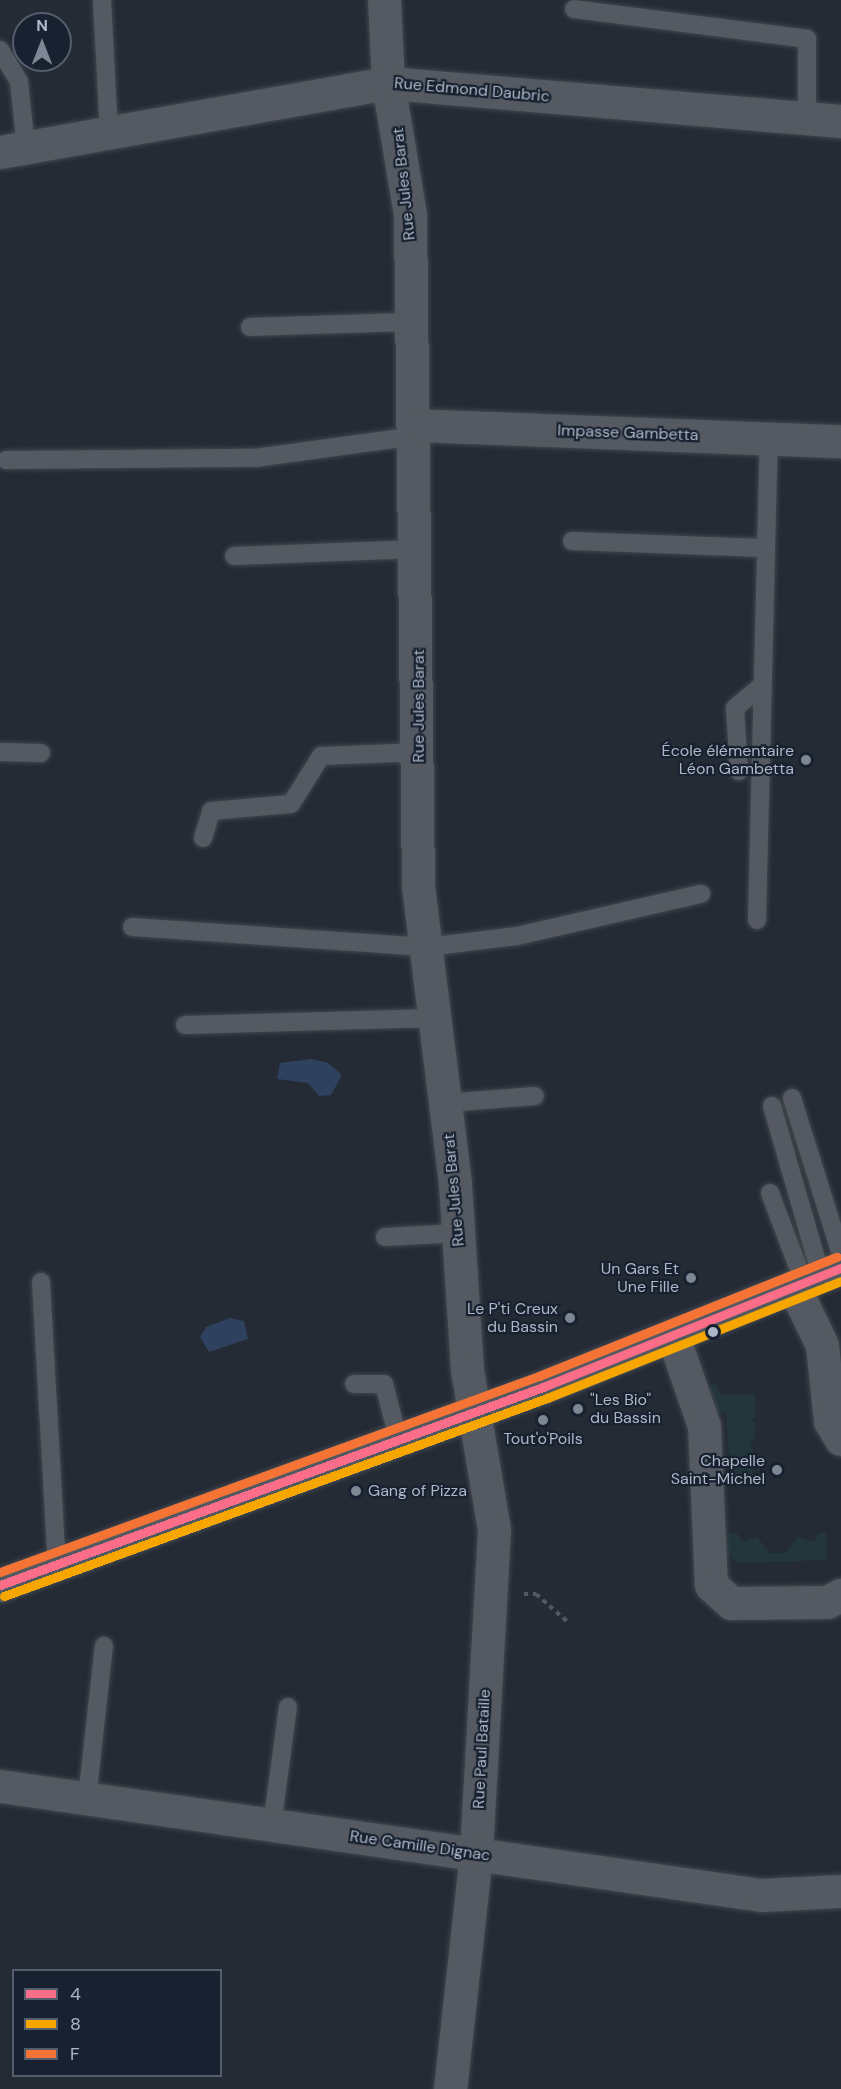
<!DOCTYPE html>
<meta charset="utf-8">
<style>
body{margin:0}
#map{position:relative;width:841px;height:2089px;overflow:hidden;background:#252b35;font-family:"DM Sans",sans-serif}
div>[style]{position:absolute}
.green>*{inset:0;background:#22363b}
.water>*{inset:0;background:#2e415e}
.path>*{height:4px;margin-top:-2px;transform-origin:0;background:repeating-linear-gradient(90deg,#535960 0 4.5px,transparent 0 9px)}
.roads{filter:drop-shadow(0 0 2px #41464d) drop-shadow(0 0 2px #41464d)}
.lane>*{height:18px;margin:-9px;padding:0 9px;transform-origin:9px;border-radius:9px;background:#555a62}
.street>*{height:33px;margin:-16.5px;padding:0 16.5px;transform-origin:16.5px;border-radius:16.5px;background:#555a62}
.secondary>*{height:33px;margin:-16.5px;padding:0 16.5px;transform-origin:16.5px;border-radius:16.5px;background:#535961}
.bus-1>*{height:9px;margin:-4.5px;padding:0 4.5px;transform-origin:4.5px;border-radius:4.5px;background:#fb6d88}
.bus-2>*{height:9px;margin:-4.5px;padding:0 4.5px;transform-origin:4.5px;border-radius:4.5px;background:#f7a600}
.bus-3>*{height:9px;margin:-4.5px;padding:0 4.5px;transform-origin:4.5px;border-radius:4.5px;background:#f57335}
.dots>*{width:16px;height:16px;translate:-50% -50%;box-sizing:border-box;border:3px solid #18212f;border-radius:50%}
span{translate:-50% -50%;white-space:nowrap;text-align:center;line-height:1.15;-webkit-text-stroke:4.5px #18212f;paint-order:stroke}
.street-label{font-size:16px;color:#adb7c7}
.poi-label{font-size:16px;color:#adb7c7}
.right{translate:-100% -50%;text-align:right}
.left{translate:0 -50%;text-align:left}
.legend{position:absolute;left:12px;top:1969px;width:210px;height:108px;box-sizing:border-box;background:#18212f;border:2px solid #545d6c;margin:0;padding:8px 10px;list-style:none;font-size:18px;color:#adb7c7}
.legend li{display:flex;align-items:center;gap:12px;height:30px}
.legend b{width:30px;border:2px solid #545d6c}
.north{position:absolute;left:12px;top:12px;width:60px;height:60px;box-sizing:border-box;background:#18212f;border:2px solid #545d6c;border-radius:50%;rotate:0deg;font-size:16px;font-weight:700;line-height:24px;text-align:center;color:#adb7c7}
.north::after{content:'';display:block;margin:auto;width:21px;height:27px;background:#7d8694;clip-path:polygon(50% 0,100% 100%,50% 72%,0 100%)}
</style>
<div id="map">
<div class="green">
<div style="clip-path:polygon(716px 1382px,721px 1395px,755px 1394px,755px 1418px,750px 1418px,755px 1423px,755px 1439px,750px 1441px,755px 1460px,750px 1460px,755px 1484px,731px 1482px,726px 1413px,716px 1413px,706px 1387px)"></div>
<div style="clip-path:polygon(737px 1533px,742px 1542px,757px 1537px,770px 1553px,785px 1553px,798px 1537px,814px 1542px,819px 1533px,826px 1533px,826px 1560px,737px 1563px,719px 1547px,722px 1535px)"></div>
</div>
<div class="water">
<div style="clip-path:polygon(311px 1059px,328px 1063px,342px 1075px,331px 1095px,319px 1096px,308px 1083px,277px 1079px,280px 1063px)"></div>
<div style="clip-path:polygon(230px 1318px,244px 1321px,248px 1339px,209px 1352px,200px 1337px,206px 1327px)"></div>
</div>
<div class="path">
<div style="left:524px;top:1594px;width:12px"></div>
<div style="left:536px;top:1594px;width:45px;rotate:41.4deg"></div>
</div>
<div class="roads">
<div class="lane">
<div style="left:102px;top:0;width:132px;rotate:87deg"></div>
<div style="left:574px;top:9px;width:235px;rotate:7.3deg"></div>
<div style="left:807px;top:39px;width:80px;rotate:90deg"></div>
<div style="left:0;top:50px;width:37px;rotate:59deg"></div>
<div style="left:19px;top:82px;width:65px;rotate:83.9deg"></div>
<div style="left:250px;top:327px;width:163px;rotate:-1.8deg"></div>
<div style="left:6px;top:460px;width:249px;rotate:-0.5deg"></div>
<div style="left:255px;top:458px;width:162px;rotate:-7.8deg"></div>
<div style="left:572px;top:541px;width:193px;rotate:2.1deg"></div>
<div style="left:234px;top:556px;width:184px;rotate:-2.2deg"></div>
<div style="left:0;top:752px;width:41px;rotate:1.4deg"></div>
<div style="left:739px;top:771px;width:63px;rotate:-93.6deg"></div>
<div style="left:735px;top:708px;width:33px;rotate:-40deg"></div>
<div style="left:203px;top:838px;width:28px;rotate:-73deg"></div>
<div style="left:211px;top:811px;width:80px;rotate:-5deg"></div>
<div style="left:291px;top:804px;width:57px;rotate:-58deg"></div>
<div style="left:321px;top:756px;width:99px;rotate:-2.3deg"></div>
<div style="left:757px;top:920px;width:482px;rotate:-88.6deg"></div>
<div style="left:132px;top:927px;width:295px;rotate:3.9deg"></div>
<div style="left:426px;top:947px;width:92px;rotate:-6.9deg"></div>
<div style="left:517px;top:936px;width:189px;rotate:-12.9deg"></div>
<div style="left:185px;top:1025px;width:250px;rotate:-1.6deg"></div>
<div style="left:792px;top:1098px;width:164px;rotate:72.6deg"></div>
<div style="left:446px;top:1103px;width:89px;rotate:-4.5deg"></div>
<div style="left:772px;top:1106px;width:177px;rotate:73.9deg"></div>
<div style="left:770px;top:1193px;width:96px;rotate:69.3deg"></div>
<div style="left:385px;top:1237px;width:74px;rotate:-3.1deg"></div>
<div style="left:41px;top:1282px;width:282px;rotate:86.8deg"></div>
<div style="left:354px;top:1384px;width:30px"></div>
<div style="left:384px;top:1384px;width:56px;rotate:75.5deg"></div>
<div style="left:87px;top:1799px;width:154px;rotate:-83.7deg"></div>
<div style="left:272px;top:1825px;width:119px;rotate:-82.3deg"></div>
</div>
<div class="street">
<div style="left:384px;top:0;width:83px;rotate:87.2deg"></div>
<div style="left:388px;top:83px;width:134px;rotate:80.5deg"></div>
<div style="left:410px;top:215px;width:671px;rotate:89.32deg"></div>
<div style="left:418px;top:886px;width:300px;rotate:82.9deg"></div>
<div style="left:455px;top:1184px;width:186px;rotate:86.3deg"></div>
<div style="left:467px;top:1370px;width:162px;rotate:80.4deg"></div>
<div style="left:494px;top:1530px;width:324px;rotate:93.2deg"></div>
<div style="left:476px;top:1854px;width:236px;rotate:96.3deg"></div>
<div style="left:0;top:152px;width:394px;rotate:-10.1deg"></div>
<div style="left:388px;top:83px;width:455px;rotate:4.8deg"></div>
<div style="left:415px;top:425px;width:426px;rotate:2.2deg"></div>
<div style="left:794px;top:1287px;width:64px;rotate:64.2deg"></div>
<div style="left:822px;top:1345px;width:76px;rotate:84deg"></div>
<div style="left:830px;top:1421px;width:21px;rotate:59deg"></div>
<div style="left:673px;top:1336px;width:95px;rotate:71deg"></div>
<div style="left:704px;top:1426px;width:159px;rotate:87.5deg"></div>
<div style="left:711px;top:1585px;width:27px;rotate:42deg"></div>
<div style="left:731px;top:1603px;width:96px;rotate:-0.6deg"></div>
<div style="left:827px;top:1602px;width:16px;rotate:-27deg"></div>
<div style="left:0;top:1786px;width:769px;rotate:8.15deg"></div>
<div style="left:761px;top:1895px;width:80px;rotate:-2.9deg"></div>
</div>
<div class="secondary">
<div style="left:0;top:1585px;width:578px;rotate:-20.03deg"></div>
<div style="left:543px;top:1387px;width:321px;rotate:-21.8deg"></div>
</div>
</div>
<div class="bus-1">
<div style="left:0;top:1585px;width:578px;rotate:-20.03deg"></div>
<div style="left:543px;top:1387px;width:321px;rotate:-21.8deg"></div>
</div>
<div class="bus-2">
<div style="left:4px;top:1596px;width:578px;rotate:-20.03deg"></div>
<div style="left:547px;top:1398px;width:316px;rotate:-21.7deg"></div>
</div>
<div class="bus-3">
<div style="left:0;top:1572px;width:574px;rotate:-19.98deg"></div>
<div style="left:539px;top:1376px;width:321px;rotate:-21.8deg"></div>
</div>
<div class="dots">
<div style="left:806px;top:760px;background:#7d8694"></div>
<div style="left:691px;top:1278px;background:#7d8694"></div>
<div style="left:570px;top:1318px;background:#7d8694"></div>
<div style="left:713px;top:1332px;background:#adb7c7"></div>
<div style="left:578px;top:1409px;background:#7d8694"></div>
<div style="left:543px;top:1420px;background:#7d8694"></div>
<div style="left:777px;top:1470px;background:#7d8694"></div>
<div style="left:356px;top:1491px;background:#7d8694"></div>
</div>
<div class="street-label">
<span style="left:472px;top:90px;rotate:5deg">Rue Edmond Daubric</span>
<span style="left:404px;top:184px;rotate:-96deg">Rue Jules Barat</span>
<span style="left:628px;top:433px;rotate:2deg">Impasse Gambetta</span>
<span style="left:419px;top:706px;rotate:-90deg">Rue Jules Barat</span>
<span style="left:454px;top:1190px;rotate:-95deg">Rue Jules Barat</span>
<span style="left:482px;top:1749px;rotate:-87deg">Rue Paul Bataille</span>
<span style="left:420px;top:1846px;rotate:8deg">Rue Camille Dignac</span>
</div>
<div class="poi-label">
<span class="right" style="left:794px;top:760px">École élémentaire<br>Léon Gambetta</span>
<span class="right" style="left:679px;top:1278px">Un Gars Et<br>Une Fille</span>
<span class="right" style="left:558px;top:1318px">Le P'ti Creux<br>du Bassin</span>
<span class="left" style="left:590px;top:1409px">"Les Bio"<br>du Bassin</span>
<span style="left:543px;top:1439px">Tout'o'Poils</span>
<span class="right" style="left:765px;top:1470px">Chapelle<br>Saint-Michel</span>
<span class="left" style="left:368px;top:1491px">Gang of Pizza</span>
</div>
<ul class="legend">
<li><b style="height:8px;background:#fb6d88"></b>4</li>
<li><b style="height:8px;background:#f7a600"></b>8</li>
<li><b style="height:8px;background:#f57335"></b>F</li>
</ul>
<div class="north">N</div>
</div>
